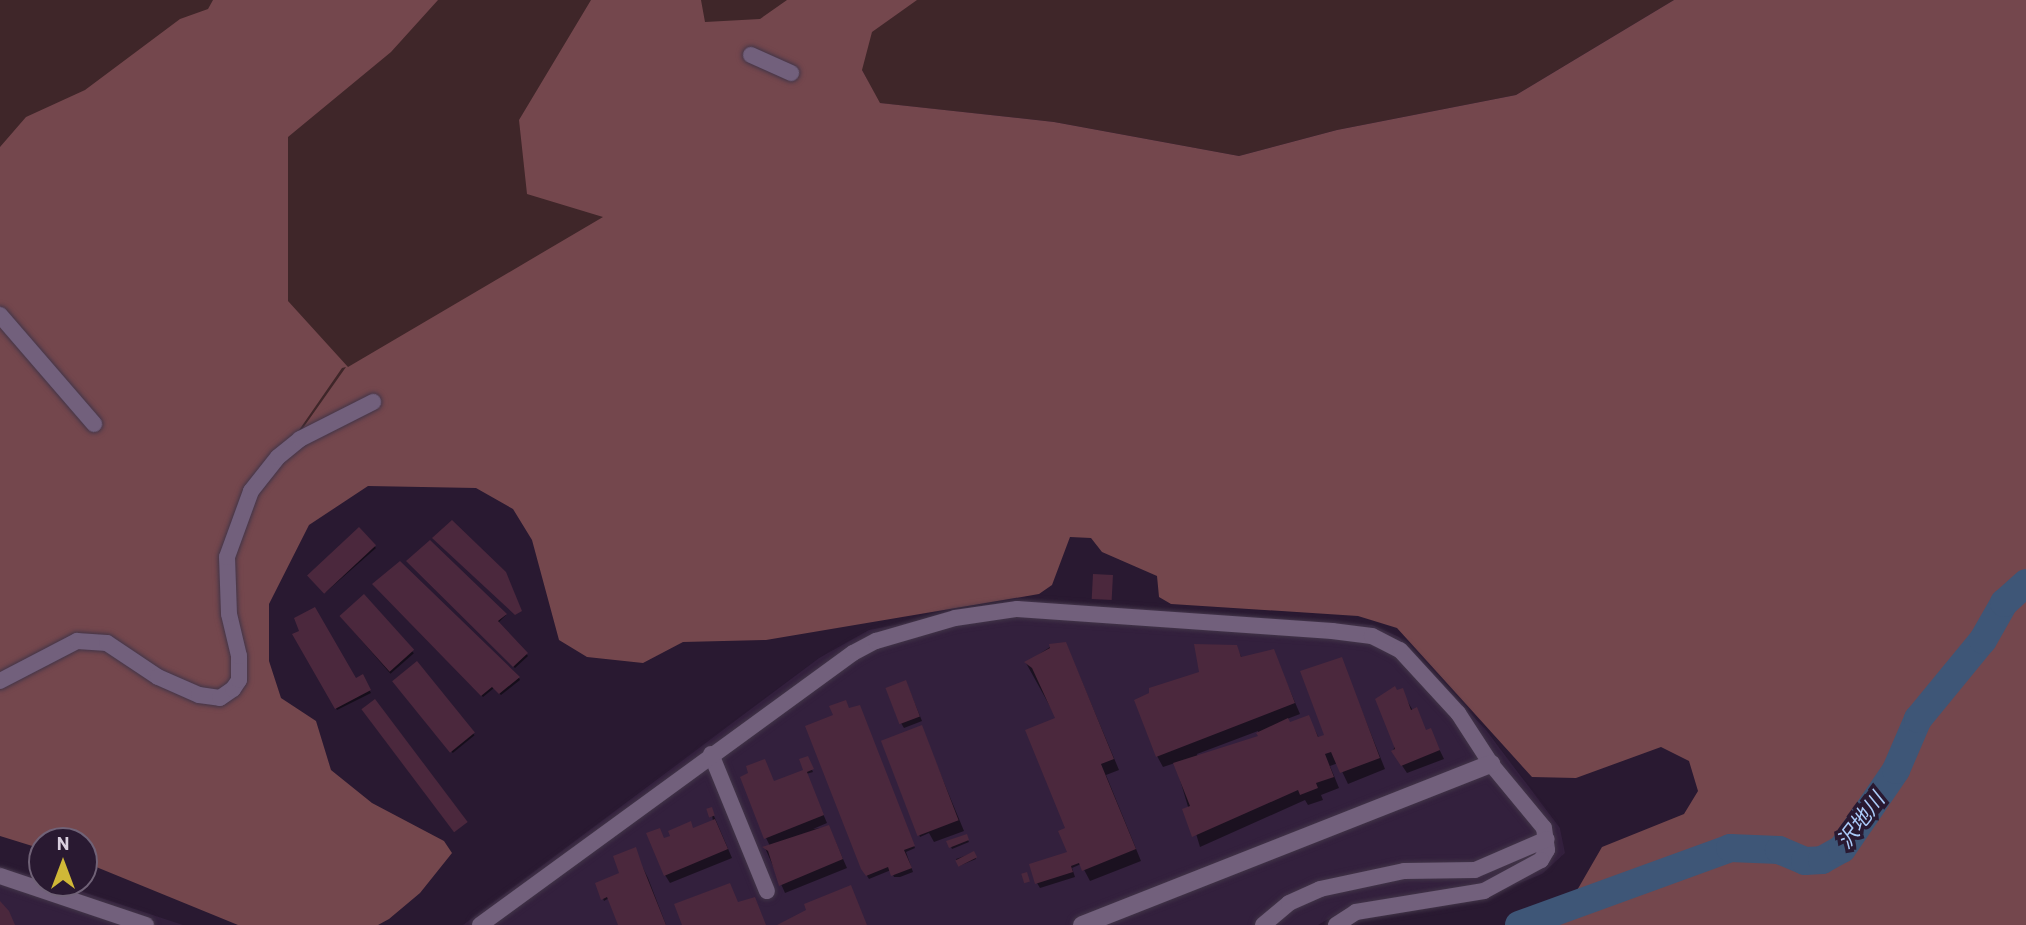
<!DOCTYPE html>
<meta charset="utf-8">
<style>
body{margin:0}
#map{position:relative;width:2026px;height:925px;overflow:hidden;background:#291931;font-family:Barlow,"Noto Sans JP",sans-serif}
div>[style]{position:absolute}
.built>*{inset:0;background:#33203d}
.green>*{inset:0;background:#3f2629}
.forest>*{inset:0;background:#74474d}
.shadow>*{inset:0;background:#0007;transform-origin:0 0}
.river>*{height:28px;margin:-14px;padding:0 14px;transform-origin:14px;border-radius:14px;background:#3e5677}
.building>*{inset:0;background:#4b283d;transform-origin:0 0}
.roads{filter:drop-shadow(0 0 2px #423548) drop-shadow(0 0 2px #423548)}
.minor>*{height:16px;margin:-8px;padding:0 8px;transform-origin:8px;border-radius:8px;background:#72607c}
.tertiary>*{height:18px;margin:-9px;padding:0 9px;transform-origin:9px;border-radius:9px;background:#72607c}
span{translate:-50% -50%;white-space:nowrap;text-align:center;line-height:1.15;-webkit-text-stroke:7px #291931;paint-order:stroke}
.water-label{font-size:21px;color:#abcbf9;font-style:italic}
.north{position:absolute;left:28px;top:827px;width:70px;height:70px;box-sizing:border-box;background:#291931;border:2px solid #706277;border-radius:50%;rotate:0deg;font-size:19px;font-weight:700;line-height:28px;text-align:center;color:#dacfdf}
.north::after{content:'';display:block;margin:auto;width:24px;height:32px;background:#d0b837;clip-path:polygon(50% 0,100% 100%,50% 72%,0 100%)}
</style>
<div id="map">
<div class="built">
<div style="clip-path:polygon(1024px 600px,1372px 625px,1399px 637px,1486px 730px,1560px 828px,1565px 853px,1542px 874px,1487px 896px,1400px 897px,1347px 908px,1318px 925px,463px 925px,819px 658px,869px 630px)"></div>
<div style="clip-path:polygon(0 866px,42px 879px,42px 883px,56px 883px,183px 925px,0 925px)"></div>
</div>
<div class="green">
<div style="clip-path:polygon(0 0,1674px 0,1516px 95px,1337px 130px,1239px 156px,1054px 122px,879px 103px,862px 70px,241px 515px,0 529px)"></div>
</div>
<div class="forest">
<div style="clip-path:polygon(evenodd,213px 0,438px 0,391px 52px,288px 137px,288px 301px,348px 367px,603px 217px,527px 194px,519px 120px,591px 0,701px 0,705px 22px,760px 19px,787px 0,917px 0,872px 32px,862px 70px,880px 103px,1054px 122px,1239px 156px,1337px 130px,1516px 95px,1674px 0,2026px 0,2026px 925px,1557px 925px,1602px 847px,1684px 814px,1698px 791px,1689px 761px,1661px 747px,1576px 778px,1532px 777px,1397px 628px,1358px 616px,1171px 604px,1159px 597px,1157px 576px,1102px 552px,1091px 538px,1070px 537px,1052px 585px,1039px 594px,766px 640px,683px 642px,643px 663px,587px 657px,559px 640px,532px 540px,513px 509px,476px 488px,368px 486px,309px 525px,269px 604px,269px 661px,281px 698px,316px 721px,331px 770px,372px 803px,444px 841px,452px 853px,420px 893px,389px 919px,378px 925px,238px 925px,84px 862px,84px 841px,42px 841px,42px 849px,0 836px,0 147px,26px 117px,85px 90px,180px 19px,208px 9px,213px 0,346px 367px,267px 479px,266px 478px,342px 368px,346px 367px)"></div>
</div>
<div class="shadow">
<div style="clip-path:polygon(358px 530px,376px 548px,326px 592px,310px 577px)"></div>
<div style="clip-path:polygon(430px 543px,506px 615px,498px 623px,528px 656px,515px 668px,409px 563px)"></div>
<div style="clip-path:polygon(400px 563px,519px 678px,520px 680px,501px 695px,494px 688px,483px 697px,375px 586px)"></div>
<div style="left:364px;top:596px;width:76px;height:31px;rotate:49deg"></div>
<div style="clip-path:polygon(295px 635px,356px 681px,362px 677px,371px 693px,337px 710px)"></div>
<div style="clip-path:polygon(1066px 644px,1119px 770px,1106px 775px,1141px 861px,1090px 881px,1081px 864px,1072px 868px,1075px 877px,1040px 888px,1037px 883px,1068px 853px,1068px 836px,1057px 719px,1026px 663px,1053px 645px)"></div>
<div style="clip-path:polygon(evenodd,1236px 647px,1242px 658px,1273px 651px,1300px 714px,1287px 719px,1290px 724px,1308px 717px,1319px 738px,1326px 736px,1341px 659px,1385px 769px,1348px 784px,1338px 763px,1330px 766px,1339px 788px,1321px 795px,1323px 800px,1308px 805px,1305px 800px,1200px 847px,1175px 763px,1163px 767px,1157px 756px,1201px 674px,1236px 647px,1258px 731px,1260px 737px,1198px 757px,1197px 754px,1258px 731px)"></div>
<div style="left:416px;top:663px;width:93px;height:28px;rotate:51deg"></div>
<div style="clip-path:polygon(908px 687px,922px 721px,904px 728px,901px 723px)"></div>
<div style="clip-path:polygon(1406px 699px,1426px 732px,1430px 730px,1444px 759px,1407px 773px,1393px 752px)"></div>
<div style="clip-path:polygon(860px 708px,915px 848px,906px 852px,913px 872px,900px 877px,894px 877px,891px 870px,869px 879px,862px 868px)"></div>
<div style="clip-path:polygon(921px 727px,964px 831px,934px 842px,929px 833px,920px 837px,883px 742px)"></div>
<div style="clip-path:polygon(807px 758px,813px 772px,806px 774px,827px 823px,813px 829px,829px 827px,847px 868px,785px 893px,765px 848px,770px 846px,766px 838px,774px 783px,806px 771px)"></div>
<div style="clip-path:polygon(711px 809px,732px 858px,670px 883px,665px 875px,664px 840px,713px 821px)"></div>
<div style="clip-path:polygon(966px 836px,969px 842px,952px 849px,949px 842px)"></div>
<div style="clip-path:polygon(973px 853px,976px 859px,959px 866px,956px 859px)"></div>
<div style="clip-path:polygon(643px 868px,648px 878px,666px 925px,620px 925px,609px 898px,604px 901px,597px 884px)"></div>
</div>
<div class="river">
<div style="left:1519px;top:925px;width:225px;rotate:-20deg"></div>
<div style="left:1730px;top:848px;width:49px;rotate:2.3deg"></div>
<div style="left:1779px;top:850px;width:28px;rotate:23deg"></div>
<div style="left:1805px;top:861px;width:17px;rotate:-3deg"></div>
<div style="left:1822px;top:860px;width:23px;rotate:-29deg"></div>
<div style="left:1842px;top:849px;width:96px;rotate:-55.6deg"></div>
<div style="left:1896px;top:770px;width:56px;rotate:-66.7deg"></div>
<div style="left:1918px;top:719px;width:102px;rotate:-50.6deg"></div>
<div style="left:1983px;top:640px;width:43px;rotate:-60.4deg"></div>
<div style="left:2004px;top:603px;width:30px;rotate:-42deg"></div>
</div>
<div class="building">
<div style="clip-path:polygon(452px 520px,506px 572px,522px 611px,515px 615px,432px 538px)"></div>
<div style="left:359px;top:527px;width:25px;height:71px;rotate:47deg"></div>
<div style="clip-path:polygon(430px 540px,507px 614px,498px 621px,528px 653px,513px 667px,406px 561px)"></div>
<div style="clip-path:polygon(400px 561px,520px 677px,499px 694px,492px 687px,481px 696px,372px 584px)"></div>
<div style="left:1093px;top:574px;width:20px;height:25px;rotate:3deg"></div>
<div style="left:364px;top:594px;width:75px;height:33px;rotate:48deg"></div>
<div style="clip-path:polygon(315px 607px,356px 678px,363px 674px,371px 690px,335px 709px,292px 634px,299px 631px,294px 618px)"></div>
<div style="clip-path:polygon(1066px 642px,1114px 759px,1101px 764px,1136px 849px,1082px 871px,1079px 863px,1071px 866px,1073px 872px,1035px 884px,1029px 864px,1067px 852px,1058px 831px,1065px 828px,1025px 730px,1055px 718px,1032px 668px,1024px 662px,1050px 648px,1049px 644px)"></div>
<div style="clip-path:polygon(1194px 644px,1237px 645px,1241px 657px,1274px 649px,1295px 703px,1156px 757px,1134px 700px,1149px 693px,1149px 688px,1199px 672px)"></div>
<div style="clip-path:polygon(1342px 657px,1380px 758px,1340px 773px,1331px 752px,1325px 754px,1334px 777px,1316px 783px,1318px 788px,1300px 795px,1298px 790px,1192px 837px,1182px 809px,1190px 806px,1173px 763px,1258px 736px,1256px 733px,1288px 718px,1290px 722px,1309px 715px,1318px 737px,1324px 735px,1300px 671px)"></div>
<div style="left:417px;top:661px;width:92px;height:32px;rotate:51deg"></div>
<div style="left:906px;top:680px;width:39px;height:22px;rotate:69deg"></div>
<div style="clip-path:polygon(1395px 686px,1397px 690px,1403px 688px,1411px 710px,1417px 707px,1426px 730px,1431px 728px,1440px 750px,1401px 766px,1391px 751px,1395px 749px,1375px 699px)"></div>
<div style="left:375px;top:699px;width:154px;height:17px;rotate:53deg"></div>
<div style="clip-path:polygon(846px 700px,849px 708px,860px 705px,915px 846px,904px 850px,912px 868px,891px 876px,888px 867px,866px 876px,861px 869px,805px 726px,833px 715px,829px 706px)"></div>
<div style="left:922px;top:725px;width:102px;height:44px;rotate:69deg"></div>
<div style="clip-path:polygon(808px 756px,814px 769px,807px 772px,824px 815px,764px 839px,740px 777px,748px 773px,746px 766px,765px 759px,774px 781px,803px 770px,799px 759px)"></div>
<div style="left:712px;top:807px;width:9px;height:6px;rotate:72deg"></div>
<div style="clip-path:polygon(715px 819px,728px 849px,664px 876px,646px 833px,660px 828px,664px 838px,670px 836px,668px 831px,691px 821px,693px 828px)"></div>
<div style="clip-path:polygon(829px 825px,843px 859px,779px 886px,768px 851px,762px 847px)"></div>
<div style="clip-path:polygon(967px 834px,969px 840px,949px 848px,946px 841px)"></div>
<div style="clip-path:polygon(636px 847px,642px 865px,666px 925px,618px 925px,607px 897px,601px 900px,595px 883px,619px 873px,613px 856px)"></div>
<div style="left:974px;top:851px;width:7px;height:21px;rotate:63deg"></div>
<div style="left:1027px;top:872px;width:10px;height:6px;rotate:73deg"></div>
<div style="clip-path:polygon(730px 883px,738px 902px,755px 897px,766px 925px,682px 925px,674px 904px)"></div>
<div style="clip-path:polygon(851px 885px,867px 925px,777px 925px,806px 910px,804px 904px)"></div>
<div style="clip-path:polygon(0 901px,9px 911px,15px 925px,0 925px)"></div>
</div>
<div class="roads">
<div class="minor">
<div style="left:751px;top:55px;width:44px;rotate:24.2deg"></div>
<div style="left:0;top:315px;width:144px;rotate:49.2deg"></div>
<div style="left:0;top:681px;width:87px;rotate:-27.5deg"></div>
<div style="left:77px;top:641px;width:30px;rotate:4deg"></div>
<div style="left:107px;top:643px;width:61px;rotate:33.7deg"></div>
<div style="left:158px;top:677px;width:45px;rotate:23.7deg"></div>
<div style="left:199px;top:695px;width:21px;rotate:8deg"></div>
<div style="left:220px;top:698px;width:16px;rotate:-35deg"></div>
<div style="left:233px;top:689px;width:11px;rotate:-56deg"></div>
<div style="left:239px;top:680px;width:24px;rotate:-90deg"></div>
<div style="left:239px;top:656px;width:43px;rotate:-103.4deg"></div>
<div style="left:229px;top:614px;width:57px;rotate:-92deg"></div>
<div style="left:227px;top:557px;width:70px;rotate:-70deg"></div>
<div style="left:251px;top:491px;width:43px;rotate:-51.5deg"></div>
<div style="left:278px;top:457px;width:28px;rotate:-39deg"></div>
<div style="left:300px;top:439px;width:82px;rotate:-26.9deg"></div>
<div style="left:711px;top:754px;width:148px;rotate:67.8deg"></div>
<div style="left:0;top:876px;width:154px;rotate:18.6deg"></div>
<div style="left:480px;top:925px;width:462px;rotate:-36.1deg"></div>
<div style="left:853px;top:653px;width:26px;rotate:-28deg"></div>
<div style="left:876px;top:641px;width:82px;rotate:-16.2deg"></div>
<div style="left:955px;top:618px;width:63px;rotate:-8.3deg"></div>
<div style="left:1017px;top:609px;width:316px;rotate:4deg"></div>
<div style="left:1332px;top:631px;width:40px;rotate:7.1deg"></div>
<div style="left:1372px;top:636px;width:31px;rotate:27deg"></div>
<div style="left:1400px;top:650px;width:86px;rotate:47.4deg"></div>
<div style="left:1458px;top:713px;width:61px;rotate:57.1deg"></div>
<div style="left:1491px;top:764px;width:83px;rotate:50.4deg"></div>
<div style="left:1544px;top:828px;width:22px;rotate:82deg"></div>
<div style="left:1547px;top:850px;width:12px;rotate:121deg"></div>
<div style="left:1541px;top:860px;width:65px;rotate:151.5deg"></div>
<div style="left:1484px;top:891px;width:130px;rotate:170.7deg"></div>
<div style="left:1356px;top:912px;width:24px;rotate:147deg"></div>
<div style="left:1263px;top:925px;width:34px;rotate:-40deg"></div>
<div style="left:1289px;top:903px;width:34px;rotate:-24deg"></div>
<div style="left:1320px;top:889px;width:86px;rotate:-12.1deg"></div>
<div style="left:1404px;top:871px;width:71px;rotate:-0.8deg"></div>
<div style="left:1475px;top:870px;width:78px;rotate:-23.3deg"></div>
</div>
<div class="tertiary">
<div style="left:1082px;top:925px;width:440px;rotate:-21.5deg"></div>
</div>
</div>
<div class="water-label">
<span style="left:1860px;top:820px;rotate:-53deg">沢地川</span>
</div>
<div class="north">N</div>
</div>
